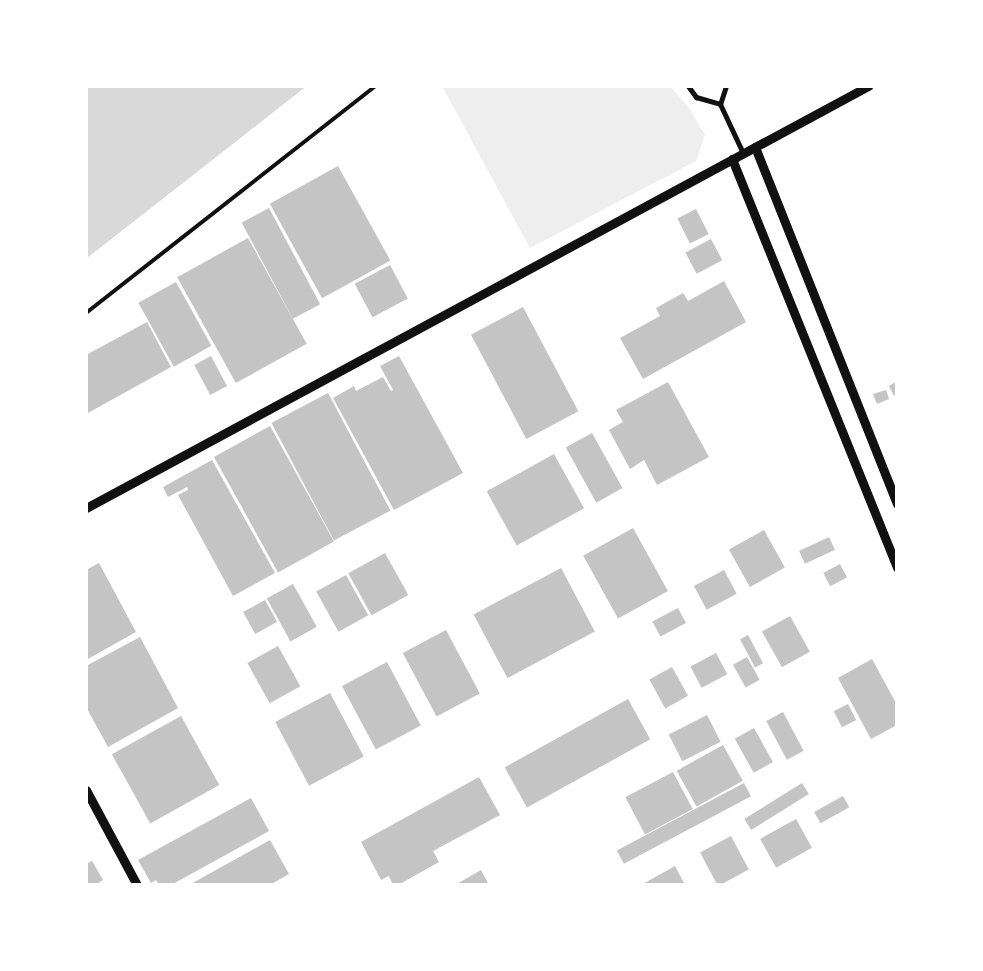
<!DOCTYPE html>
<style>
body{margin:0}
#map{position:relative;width:983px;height:971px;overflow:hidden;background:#fff;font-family:"PT Sans Narrow",sans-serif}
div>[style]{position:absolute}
.green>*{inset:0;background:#eee}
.water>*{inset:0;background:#d9d9d9}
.pier>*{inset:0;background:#fff}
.building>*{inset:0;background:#c4c4c4;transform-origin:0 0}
.service>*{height:4px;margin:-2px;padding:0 2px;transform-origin:2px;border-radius:2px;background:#111}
.minor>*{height:5px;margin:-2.5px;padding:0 2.5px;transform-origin:2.5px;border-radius:2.5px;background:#111}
.tertiary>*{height:9px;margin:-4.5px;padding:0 4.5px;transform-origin:4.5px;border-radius:4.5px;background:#111}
span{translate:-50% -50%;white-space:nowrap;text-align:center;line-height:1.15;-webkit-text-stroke:5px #fff;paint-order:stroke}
.frame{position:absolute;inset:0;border:88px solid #fff;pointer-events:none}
</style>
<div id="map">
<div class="green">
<div style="clip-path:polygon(442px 86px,670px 86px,689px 108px,705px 135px,696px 161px,530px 248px)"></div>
</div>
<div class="water">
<div style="clip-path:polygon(86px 86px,307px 86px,86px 259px)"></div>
</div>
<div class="pier">
<div style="clip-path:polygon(307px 86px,309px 86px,309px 88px,86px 261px,86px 259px)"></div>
</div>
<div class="building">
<div style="left:338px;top:166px;width:108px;height:78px;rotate:61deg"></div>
<div style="left:269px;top:208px;width:109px;height:31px;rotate:62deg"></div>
<div style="left:696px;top:209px;width:28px;height:21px;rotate:63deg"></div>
<div style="left:248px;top:238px;width:121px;height:81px;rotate:61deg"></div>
<div style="left:711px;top:239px;width:24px;height:29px;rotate:62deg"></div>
<div style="left:390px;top:265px;width:38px;height:40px;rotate:62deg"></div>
<div style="clip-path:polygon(724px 281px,746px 322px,643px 379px,620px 338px,660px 316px,656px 308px,683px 293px,688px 301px)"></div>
<div style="left:176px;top:282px;width:73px;height:43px;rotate:61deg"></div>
<div style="left:523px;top:307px;width:118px;height:59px;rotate:62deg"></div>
<div style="clip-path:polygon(147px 322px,171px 367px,86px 414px,86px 355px)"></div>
<div style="left:211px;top:356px;width:34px;height:19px;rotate:62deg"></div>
<div style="clip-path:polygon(399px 356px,463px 473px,394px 510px,333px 398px,354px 386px,356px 391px,383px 377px,391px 391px,393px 390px,380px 366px)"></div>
<div style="clip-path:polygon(897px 381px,897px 394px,894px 396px,889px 386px)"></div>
<div style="clip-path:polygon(668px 382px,709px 457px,657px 485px,644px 460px,630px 469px,609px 430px,623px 422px,616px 410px)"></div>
<div style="clip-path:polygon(886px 390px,889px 399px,877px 404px,873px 394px)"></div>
<div style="left:328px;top:393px;width:133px;height:64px;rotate:62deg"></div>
<div style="left:270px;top:426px;width:132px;height:64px;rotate:61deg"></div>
<div style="left:592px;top:433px;width:63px;height:30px;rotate:61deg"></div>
<div style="left:554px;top:454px;width:62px;height:77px;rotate:61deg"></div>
<div style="clip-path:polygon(212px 460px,275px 573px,233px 596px,178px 495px,188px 490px,187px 487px,168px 497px,163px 487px)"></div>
<div style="left:633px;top:528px;width:72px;height:57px;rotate:61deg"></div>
<div style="left:764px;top:530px;width:43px;height:40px;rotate:61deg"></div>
<div style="left:829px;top:537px;width:14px;height:33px;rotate:65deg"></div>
<div style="left:385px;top:553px;width:48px;height:42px;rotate:61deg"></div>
<div style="clip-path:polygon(99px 563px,136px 632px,86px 660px,86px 570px)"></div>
<div style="left:840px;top:564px;width:15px;height:19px;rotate:62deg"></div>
<div style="left:561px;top:568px;width:72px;height:99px;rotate:62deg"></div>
<div style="left:724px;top:570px;width:27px;height:34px;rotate:62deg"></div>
<div style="left:346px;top:575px;width:46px;height:34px;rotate:61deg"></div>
<div style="left:293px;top:584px;width:49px;height:30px;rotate:61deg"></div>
<div style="left:265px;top:600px;width:25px;height:25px;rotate:61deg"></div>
<div style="left:678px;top:608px;width:17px;height:29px;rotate:62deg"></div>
<div style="left:790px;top:616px;width:41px;height:32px;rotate:61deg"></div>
<div style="left:446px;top:630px;width:72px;height:49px;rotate:62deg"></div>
<div style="left:748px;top:635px;width:32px;height:9px;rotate:62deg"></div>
<div style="clip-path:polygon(140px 637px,178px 708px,108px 747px,86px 707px,86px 666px)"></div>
<div style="left:278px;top:646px;width:46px;height:35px;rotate:61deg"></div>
<div style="left:716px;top:653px;width:24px;height:29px;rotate:62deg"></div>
<div style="left:747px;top:657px;width:26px;height:16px;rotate:61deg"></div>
<div style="clip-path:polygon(872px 659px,897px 705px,897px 725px,871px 739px,838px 678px)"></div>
<div style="left:387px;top:662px;width:72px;height:51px;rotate:62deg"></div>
<div style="left:672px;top:667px;width:33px;height:26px;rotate:61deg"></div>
<div style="left:330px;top:693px;width:72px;height:62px;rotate:62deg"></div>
<div style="left:628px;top:699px;width:46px;height:141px;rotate:61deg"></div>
<div style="left:848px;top:704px;width:18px;height:16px;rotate:63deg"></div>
<div style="left:783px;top:712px;width:44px;height:19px;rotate:62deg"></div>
<div style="left:707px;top:715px;width:30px;height:43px;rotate:63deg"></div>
<div style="left:181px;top:716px;width:79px;height:79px;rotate:61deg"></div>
<div style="left:754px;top:728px;width:39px;height:22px;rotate:61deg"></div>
<div style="left:723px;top:745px;width:41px;height:53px;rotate:61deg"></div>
<div style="left:673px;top:772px;width:42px;height:54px;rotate:62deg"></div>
<div style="clip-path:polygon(479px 777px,500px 815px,433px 851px,439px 862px,398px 885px,393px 885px,389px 876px,381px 880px,361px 842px)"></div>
<div style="left:744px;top:783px;width:15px;height:144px;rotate:62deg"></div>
<div style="left:802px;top:783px;width:13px;height:68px;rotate:58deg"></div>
<div style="left:843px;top:796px;width:13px;height:33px;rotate:61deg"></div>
<div style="clip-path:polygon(251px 798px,269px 831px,171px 885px,159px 885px,156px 880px,151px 883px,138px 860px)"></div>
<div style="left:796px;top:819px;width:33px;height:41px;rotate:61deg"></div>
<div style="left:731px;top:836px;width:38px;height:35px;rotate:62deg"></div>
<div style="clip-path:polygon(270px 840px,289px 874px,270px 885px,189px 885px)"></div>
<div style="clip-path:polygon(92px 861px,103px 880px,95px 885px,86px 885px,86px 864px)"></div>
<div style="clip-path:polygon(675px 866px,685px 885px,641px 885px)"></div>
<div style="clip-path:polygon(481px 870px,489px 885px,455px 885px)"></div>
</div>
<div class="service">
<div style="left:86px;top:313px;width:367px;rotate:-38.1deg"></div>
</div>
<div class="minor">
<div style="left:688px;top:86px;width:14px;rotate:54deg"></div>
<div style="left:696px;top:97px;width:25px;rotate:16deg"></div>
<div style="left:726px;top:86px;width:19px;rotate:108deg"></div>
<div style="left:720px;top:104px;width:54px;rotate:64.9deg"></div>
</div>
<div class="tertiary">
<div style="left:755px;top:147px;width:384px;rotate:68.3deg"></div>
<div style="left:732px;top:159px;width:441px;rotate:68deg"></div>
<div style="left:86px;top:508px;width:889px;rotate:-28.35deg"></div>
<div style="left:86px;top:790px;width:108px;rotate:61.8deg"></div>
</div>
<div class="frame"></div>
</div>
